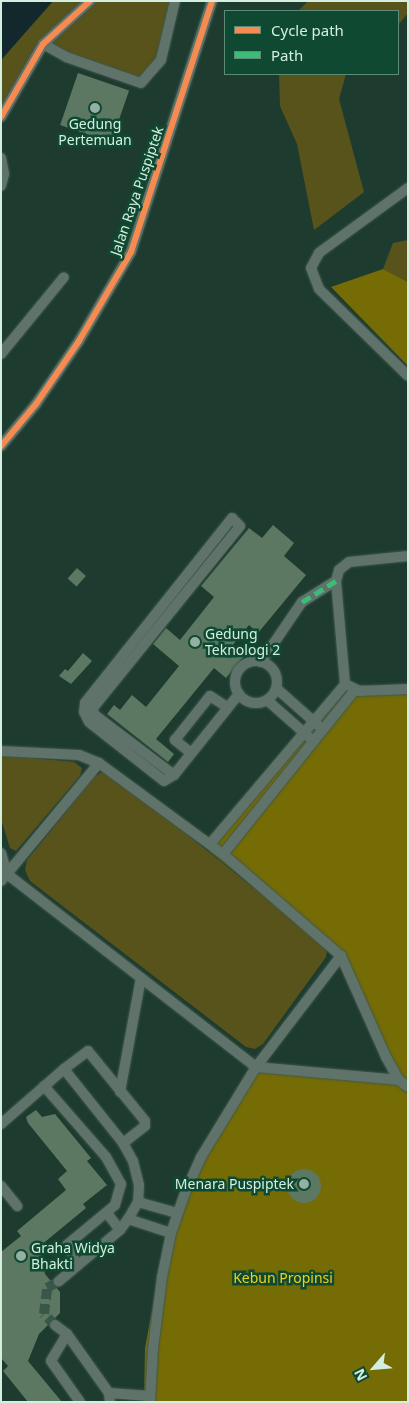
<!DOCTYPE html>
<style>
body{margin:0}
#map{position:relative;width:409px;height:1403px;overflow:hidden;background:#1d3c2f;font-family:"Noto Sans",sans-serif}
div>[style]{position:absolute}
.green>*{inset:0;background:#58531b}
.forest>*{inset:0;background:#756c06}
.water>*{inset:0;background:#13282d}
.building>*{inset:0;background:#5c7862;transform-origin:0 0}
.round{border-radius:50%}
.minor-tunnel>*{height:10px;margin-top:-5px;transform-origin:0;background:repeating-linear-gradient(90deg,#38574a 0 10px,transparent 0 15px)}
.roads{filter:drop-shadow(0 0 1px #3f574c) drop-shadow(0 0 1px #3f574c)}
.minor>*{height:10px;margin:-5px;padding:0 5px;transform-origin:5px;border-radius:5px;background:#5f736a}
.minor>.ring{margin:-5px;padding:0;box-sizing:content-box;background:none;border:10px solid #5f736a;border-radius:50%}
.quiet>*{height:5px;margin-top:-2.5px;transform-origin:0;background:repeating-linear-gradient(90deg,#3abd76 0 10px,transparent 0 15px)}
.cycleway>*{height:6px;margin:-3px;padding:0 3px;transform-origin:3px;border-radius:3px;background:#f68b52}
.dots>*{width:14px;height:14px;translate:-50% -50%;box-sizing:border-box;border:2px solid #104931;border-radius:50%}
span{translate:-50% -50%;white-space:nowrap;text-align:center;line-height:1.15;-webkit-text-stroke:5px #104931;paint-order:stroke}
.poi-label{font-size:14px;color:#d4efe0}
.left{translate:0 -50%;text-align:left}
.right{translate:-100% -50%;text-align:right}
.street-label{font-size:14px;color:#d4efe0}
.park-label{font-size:14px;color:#ecd318}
.frame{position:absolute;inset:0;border:2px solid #d4efe0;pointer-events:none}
.legend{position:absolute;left:224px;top:10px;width:175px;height:65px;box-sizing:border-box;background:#104931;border:1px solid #5e8b77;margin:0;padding:6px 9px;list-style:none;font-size:15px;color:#d4efe0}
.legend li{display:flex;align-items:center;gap:10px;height:25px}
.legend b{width:25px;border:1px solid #5e8b77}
.north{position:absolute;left:349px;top:1343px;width:50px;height:50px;-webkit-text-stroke:4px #104931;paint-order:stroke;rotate:243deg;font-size:14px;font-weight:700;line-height:20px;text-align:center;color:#d4efe0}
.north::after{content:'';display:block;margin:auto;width:18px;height:22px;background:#d4efe0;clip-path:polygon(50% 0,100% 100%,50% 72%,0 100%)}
</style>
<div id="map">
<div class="green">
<div style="clip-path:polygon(53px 1px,178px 1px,163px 64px,132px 80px,61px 54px,44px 40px,1px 119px,1px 60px)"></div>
<div style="clip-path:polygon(308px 1px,408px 1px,408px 13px,398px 25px,398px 11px,298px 11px)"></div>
<div style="clip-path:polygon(279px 74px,346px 74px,339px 99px,364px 192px,314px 230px,297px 144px,280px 106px)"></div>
<div style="clip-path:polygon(408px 240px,408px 282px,383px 269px,393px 243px)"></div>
<div style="clip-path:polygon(1px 755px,74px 762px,82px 768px,80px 776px,16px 851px,10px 848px,1px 819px)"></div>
<div style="clip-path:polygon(102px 772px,110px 773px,322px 942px,327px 949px,326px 957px,263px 1044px,255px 1049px,246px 1047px,30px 881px,25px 870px,27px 860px,94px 777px)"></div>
</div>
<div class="forest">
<div style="clip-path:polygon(383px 269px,408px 282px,408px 366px,331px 287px)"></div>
<div style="clip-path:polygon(346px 685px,408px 686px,408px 1402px,144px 1402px,145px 1348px,167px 1229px,181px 1188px,254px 1065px,392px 1078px,336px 958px,322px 941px,209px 851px)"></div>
</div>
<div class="water">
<div style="clip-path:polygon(1px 1px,53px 1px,1px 60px)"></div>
</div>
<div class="building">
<div style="left:78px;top:73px;width:54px;height:55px;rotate:19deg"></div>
<div style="clip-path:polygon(273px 525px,294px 543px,284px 556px,306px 575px,258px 633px,249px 625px,232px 646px,244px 656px,226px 678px,214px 668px,156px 739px,174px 754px,168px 762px,107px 714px,114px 705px,120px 710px,132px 695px,146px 707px,179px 666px,153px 644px,166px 628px,180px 640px,214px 597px,201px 586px,249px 528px,262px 538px)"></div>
<div style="left:77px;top:568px;width:12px;height:14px;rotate:42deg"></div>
<div style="clip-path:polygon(83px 653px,92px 661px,71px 684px,59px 676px,65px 669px,68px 671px)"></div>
<div style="clip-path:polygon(36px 1110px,42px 1117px,55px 1114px,91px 1158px,87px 1161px,107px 1185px,83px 1204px,86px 1208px,40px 1246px,45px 1274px,60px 1292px,60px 1313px,39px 1334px,28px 1361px,62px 1402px,28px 1402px,3px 1371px,8px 1366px,1px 1358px,1px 1252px,21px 1236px,17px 1231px,66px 1190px,58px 1179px,67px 1171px,28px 1123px,26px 1117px)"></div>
<div class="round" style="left:287px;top:1169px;width:34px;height:34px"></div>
</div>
<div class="minor-tunnel">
<div style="left:55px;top:1325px;width:16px;rotate:-135deg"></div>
<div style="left:44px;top:1314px;width:26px;rotate:-83deg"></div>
<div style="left:47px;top:1288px;width:14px;rotate:-30deg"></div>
</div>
<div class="roads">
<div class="minor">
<div style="left:43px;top:44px;width:26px;rotate:29deg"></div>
<div style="left:66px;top:57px;width:79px;rotate:19.1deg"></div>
<div style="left:141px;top:83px;width:30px;rotate:-49deg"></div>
<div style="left:161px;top:60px;width:61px;rotate:-76.7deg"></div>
<div style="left:1px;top:117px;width:84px;rotate:-60.1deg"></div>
<div style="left:43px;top:44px;width:64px;rotate:-42.5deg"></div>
<div style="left:1px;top:158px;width:16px;rotate:79deg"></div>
<div style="left:4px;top:174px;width:12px;rotate:104deg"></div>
<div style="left:408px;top:188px;width:110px;rotate:143.9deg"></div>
<div style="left:319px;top:253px;width:17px;rotate:118deg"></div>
<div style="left:311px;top:268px;width:22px;rotate:69deg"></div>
<div style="left:319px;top:289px;width:124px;rotate:44.3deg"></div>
<div style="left:1px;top:354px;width:99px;rotate:-50.7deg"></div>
<div style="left:1px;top:446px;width:55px;rotate:-50.2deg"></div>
<div style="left:36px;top:404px;width:76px;rotate:-55.7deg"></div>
<div style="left:79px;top:341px;width:103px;rotate:-59.7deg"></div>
<div style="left:131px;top:252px;width:264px;rotate:-72.1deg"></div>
<div style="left:408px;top:556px;width:59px;rotate:174.2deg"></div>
<div style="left:349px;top:562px;width:13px;rotate:141deg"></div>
<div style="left:339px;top:570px;width:11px;rotate:105deg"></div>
<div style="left:336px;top:581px;width:103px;rotate:85deg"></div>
<div style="left:345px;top:684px;width:17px;rotate:25deg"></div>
<div style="left:360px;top:691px;width:48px;rotate:-2.4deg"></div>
<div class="ring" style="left:235px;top:661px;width:32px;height:32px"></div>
<div style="left:261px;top:662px;width:73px;rotate:-55.7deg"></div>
<div style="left:302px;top:602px;width:40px;rotate:-32deg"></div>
<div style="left:276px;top:688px;width:57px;rotate:41.5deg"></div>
<div style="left:267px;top:700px;width:57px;rotate:41.5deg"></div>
<div style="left:1px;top:751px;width:78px;rotate:2.9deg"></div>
<div style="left:79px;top:755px;width:22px;rotate:22deg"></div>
<div style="left:99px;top:763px;width:154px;rotate:36.3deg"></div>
<div style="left:223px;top:854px;width:156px;rotate:40.8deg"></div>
<div style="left:341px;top:956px;width:111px;rotate:66deg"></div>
<div style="left:386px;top:1057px;width:26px;rotate:61deg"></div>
<div style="left:399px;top:1080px;width:11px;rotate:38deg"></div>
<div style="left:191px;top:753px;width:21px;rotate:-141deg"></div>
<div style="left:175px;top:740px;width:56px;rotate:-51.5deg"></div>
<div style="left:210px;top:696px;width:20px;rotate:33deg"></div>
<div style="left:174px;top:775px;width:99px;rotate:-142.8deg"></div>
<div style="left:95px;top:715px;width:7px;rotate:-117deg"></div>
<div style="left:92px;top:709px;width:235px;rotate:-51deg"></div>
<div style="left:240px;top:526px;width:11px;rotate:-135deg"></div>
<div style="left:232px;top:518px;width:236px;rotate:128.5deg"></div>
<div style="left:85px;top:703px;width:9px;rotate:96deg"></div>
<div style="left:84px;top:712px;width:11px;rotate:63deg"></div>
<div style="left:89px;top:722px;width:95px;rotate:38.2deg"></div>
<div style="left:164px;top:781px;width:12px;rotate:-31deg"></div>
<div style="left:174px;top:775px;width:104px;rotate:-51.3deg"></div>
<div style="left:210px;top:844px;width:209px;rotate:-49.8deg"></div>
<div style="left:1px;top:853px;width:22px;rotate:74deg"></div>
<div style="left:7px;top:874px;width:315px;rotate:37.8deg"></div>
<div style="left:256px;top:1067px;width:144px;rotate:5.2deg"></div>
<div style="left:223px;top:854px;width:209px;rotate:-51.2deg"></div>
<div style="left:1px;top:881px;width:153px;rotate:-50.3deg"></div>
<div style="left:64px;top:1069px;width:30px;rotate:-37deg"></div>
<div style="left:88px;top:1051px;width:90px;rotate:50.8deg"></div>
<div style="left:145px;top:1121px;width:5px;rotate:90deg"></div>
<div style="left:145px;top:1126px;width:28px;rotate:142deg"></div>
<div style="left:44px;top:1086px;width:94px;rotate:48.9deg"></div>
<div style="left:106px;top:1157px;width:31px;rotate:61deg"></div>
<div style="left:121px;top:1184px;width:22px;rotate:106deg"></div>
<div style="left:115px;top:1205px;width:62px;rotate:140.2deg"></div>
<div style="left:67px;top:1245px;width:22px;rotate:63deg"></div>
<div style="left:120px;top:1092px;width:116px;rotate:-79.6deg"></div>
<div style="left:1px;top:1124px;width:84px;rotate:-41.1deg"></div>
<div style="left:64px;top:1069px;width:95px;rotate:51.4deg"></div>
<div style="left:123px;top:1143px;width:21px;rotate:61deg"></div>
<div style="left:133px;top:1161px;width:25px;rotate:76deg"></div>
<div style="left:139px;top:1185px;width:17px;rotate:93deg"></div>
<div style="left:138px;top:1202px;width:20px;rotate:120deg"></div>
<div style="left:128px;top:1219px;width:14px;rotate:126deg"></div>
<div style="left:120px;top:1230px;width:80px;rotate:140.1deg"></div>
<div style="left:1px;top:1186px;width:26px;rotate:51deg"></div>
<div style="left:138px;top:1202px;width:41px;rotate:15.8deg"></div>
<div style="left:107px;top:1213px;width:21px;rotate:53deg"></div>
<div style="left:128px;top:1219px;width:45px;rotate:18deg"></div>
<div style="left:55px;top:1325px;width:15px;rotate:37deg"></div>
<div style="left:67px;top:1334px;width:31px;rotate:121deg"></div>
<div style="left:51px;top:1361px;width:50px;rotate:54.7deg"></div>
<div style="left:67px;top:1334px;width:72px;rotate:54.6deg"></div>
<div style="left:109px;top:1393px;width:9px;rotate:84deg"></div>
<div style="left:109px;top:1393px;width:41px;rotate:4.2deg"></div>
<div style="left:150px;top:1402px;width:53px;rotate:-86.8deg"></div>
<div style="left:153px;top:1349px;width:73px;rotate:-82.9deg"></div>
<div style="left:162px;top:1277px;width:45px;rotate:-78.4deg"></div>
<div style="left:171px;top:1233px;width:42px;rotate:-70.7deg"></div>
<div style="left:185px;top:1193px;width:39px;rotate:-66deg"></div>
<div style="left:201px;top:1157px;width:105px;rotate:-58.6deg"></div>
<div style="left:256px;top:1067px;width:140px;rotate:-52.6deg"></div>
</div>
</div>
<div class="quiet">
<div style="left:302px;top:602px;width:40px;rotate:-32deg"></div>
</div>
<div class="cycleway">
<div style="left:1px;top:117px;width:84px;rotate:-60.1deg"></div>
<div style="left:43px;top:44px;width:64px;rotate:-42.5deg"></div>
<div style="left:1px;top:446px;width:55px;rotate:-50.2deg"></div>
<div style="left:36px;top:404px;width:76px;rotate:-55.7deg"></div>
<div style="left:79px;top:341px;width:103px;rotate:-59.7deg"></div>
<div style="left:131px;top:252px;width:264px;rotate:-72.1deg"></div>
</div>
<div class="dots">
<div style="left:95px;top:108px;background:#94b0a2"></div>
<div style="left:195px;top:642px;background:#94b0a2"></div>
<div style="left:304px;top:1184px;background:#94b0a2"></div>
<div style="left:21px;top:1256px;background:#94b0a2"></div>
</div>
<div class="poi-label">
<span style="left:95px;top:132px">Gedung<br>Pertemuan</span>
<span class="left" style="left:205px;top:642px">Gedung<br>Teknologi 2</span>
<span class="right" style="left:294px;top:1184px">Menara Puspiptek</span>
<span class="left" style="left:31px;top:1256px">Graha Widya<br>Bhakti</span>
</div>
<div class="street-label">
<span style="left:137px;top:191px;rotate:-71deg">Jalan Raya Puspiptek</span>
</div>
<div class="park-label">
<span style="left:283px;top:1278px">Kebun Propinsi</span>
</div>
<div class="frame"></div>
<ul class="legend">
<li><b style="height:6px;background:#f68b52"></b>Cycle path</li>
<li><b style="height:6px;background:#3abd76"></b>Path</li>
</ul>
<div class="north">N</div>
</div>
